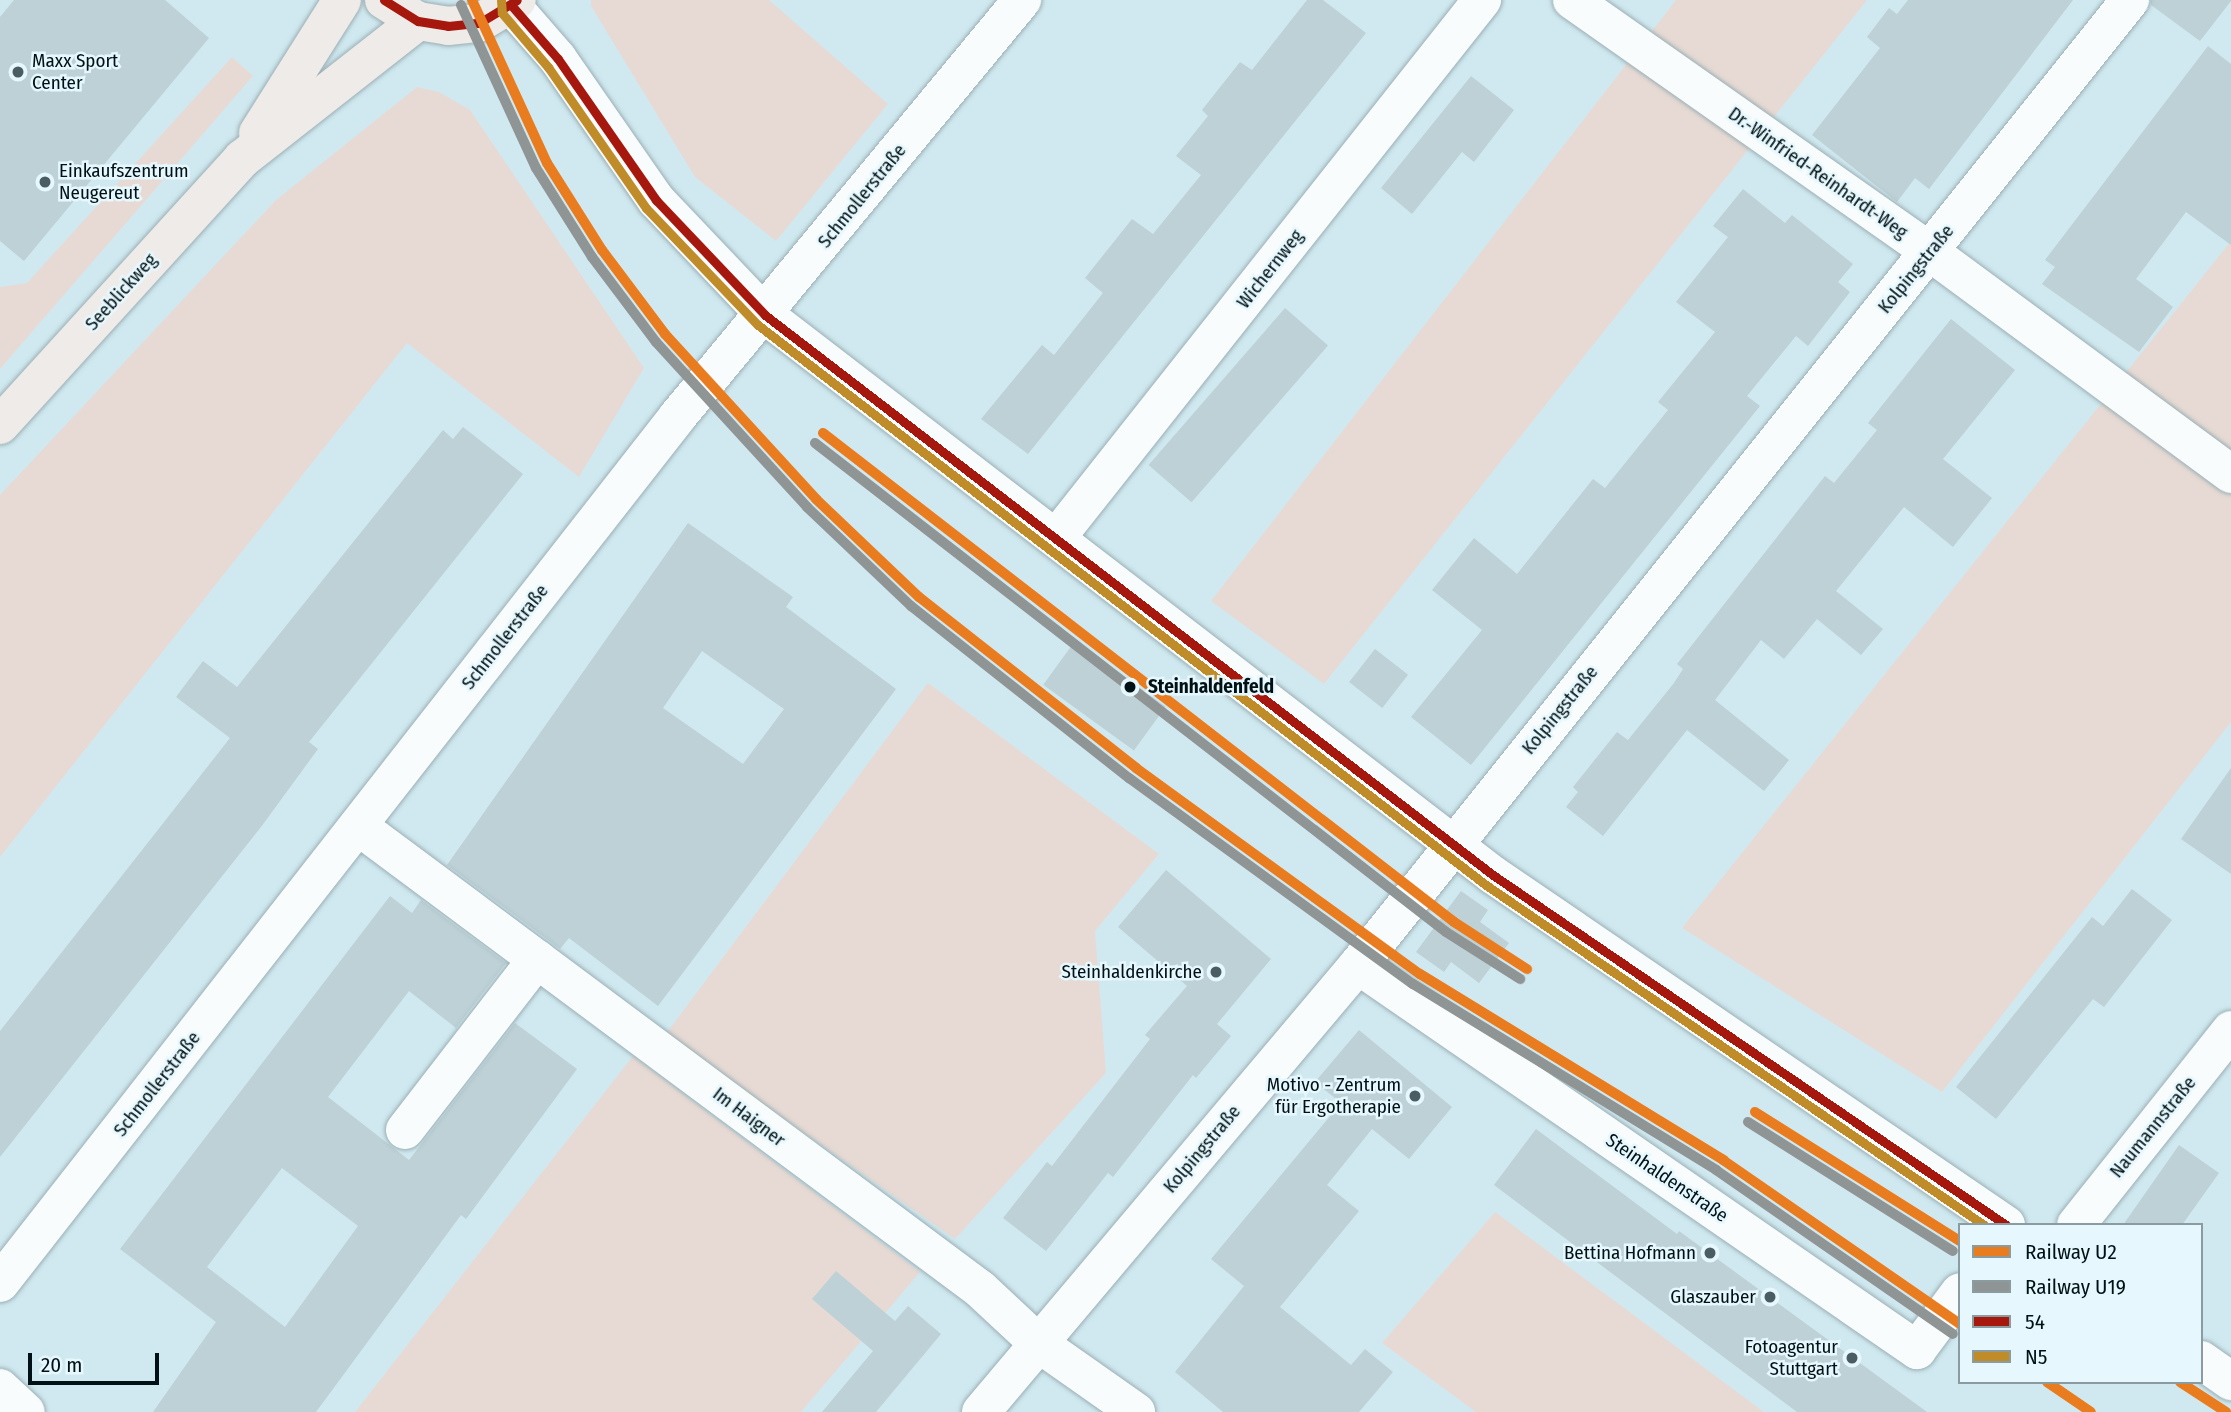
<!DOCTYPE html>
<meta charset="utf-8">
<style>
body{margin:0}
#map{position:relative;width:2231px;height:1412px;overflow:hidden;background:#d0e9f0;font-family:"Fira Sans Condensed",sans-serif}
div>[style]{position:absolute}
.green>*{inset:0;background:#e7dad4}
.building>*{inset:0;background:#bdd1d6;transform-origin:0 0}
.roads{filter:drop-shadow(0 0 2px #9bafb4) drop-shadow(0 0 2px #9bafb4)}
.minor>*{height:38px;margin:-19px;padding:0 19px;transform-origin:19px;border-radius:19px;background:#f8fcfd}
.major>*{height:38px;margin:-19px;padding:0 19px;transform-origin:19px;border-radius:19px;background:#eeebe9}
.bus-1>*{height:9px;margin:-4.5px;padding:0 4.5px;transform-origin:4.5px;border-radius:4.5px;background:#a6180e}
.bus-2>*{height:9px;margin:-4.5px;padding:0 4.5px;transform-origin:4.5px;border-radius:4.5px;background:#c08c29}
.rail-1>*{height:10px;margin:-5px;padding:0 5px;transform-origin:5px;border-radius:5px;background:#e97c1f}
.rail-2>*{height:10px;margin:-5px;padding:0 5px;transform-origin:5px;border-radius:5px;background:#8f9495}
.dots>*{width:19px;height:19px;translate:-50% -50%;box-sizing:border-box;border:4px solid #e6f8fd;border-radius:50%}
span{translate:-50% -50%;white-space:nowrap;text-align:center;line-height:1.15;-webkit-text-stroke:5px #e6f8fd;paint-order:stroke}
.poi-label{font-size:19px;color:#021115}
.left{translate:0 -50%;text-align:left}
.right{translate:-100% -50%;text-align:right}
.street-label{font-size:19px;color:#021115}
.stop-label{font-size:19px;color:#021115;font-weight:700}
.legend{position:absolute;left:1958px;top:1223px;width:245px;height:161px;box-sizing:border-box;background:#e6f8fd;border:2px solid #8b9ca0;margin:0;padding:9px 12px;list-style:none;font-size:21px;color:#021115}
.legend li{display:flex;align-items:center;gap:14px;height:35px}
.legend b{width:35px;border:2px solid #8b9ca0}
.scale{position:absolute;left:28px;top:1353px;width:131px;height:32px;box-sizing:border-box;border:4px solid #021115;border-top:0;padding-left:9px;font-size:21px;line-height:24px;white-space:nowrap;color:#021115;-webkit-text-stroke:5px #e6f8fd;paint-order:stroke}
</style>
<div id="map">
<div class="green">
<div style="clip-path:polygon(591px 0,769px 0,888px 104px,776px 241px,695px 177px,591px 6px)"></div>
<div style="clip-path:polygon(1676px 0,1867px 0,1324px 684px,1211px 601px)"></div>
<div style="clip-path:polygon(232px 57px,253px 76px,0 369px,0 287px,27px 283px)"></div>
<div style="clip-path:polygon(417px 87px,439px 92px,470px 110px,644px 368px,579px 477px,407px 343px,0 857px,0 495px,276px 200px)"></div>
<div style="clip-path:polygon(2231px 241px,2231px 722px,1942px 1092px,1682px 928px)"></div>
<div style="clip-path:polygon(928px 683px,1159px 854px,1095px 931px,1106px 1073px,955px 1239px,665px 1035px)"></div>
<div style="clip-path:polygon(633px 1056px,920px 1272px,801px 1412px,355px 1412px)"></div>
<div style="clip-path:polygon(1495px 1212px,1764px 1412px,1476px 1412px,1382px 1343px)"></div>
</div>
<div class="building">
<div style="clip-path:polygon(14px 0,165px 0,209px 38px,24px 261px,0 241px,0 17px)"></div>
<div style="clip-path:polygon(1307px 0,1323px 0,1366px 33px,1028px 454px,981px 419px,1042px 345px,1054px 355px,1103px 293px,1085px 278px,1132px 219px,1153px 234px,1201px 175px,1176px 156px,1208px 116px,1202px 110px,1240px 62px,1252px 70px)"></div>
<div style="clip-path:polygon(1908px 0,2073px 0,1929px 189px,1915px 178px,1897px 202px,1812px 135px,1880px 48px,1867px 37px,1889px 8px,1897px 14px)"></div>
<div style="clip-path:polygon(2151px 0,2231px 0,2231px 1px,2200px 41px,2151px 5px)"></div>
<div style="clip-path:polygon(2208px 46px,2231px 64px,2231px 245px,2186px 212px,2136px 279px,2173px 307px,2139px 352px,2042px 284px,2055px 267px,2045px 260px)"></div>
<div style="clip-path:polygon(1471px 76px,1514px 110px,1474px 162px,1462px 152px,1412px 214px,1381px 188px)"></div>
<div style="clip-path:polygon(1743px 189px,1785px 223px,1792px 215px,1853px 264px,1838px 282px,1850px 292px,1808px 346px,1796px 336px,1747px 396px,1760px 406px,1471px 765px,1411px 717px,1482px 630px,1432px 590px,1474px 538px,1517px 574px,1593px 479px,1605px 488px,1668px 410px,1658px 402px,1715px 332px,1676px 302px,1728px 237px,1713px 226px)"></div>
<div style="left:1285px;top:308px;width:57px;height:208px;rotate:41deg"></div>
<div style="clip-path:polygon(1951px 319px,2015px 370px,1943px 459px,1992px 498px,1953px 547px,1904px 507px,1836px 591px,1883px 629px,1861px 655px,1817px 619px,1784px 659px,1761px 640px,1715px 700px,1789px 760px,1764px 791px,1687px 730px,1603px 836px,1566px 807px,1578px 792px,1573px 787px,1617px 732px,1628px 740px,1674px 683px,1683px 669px,1677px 664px,1825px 476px,1834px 483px,1877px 430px,1868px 423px)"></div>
<div style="clip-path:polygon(463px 427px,523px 474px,309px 742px,318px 749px,261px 827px,0 1157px,0 1031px,230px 738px,176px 697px,203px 661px,237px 687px,443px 430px,453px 439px)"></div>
<div style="clip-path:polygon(evenodd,688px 523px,793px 597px,786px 607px,896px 689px,658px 1006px,569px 938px,560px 949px,447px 865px,688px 523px,702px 651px,784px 709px,743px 764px,663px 708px,702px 651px)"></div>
<div style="left:1075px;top:641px;width:112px;height:54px;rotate:36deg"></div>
<div style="left:1375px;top:649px;width:42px;height:42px;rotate:38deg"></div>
<div style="clip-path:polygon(2231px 768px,2231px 874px,2181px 839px)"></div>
<div style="clip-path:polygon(1166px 870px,1271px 959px,1217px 1024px,1231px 1036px,1196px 1078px,1193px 1075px,1113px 1177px,1108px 1173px,1046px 1251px,1003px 1218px,1047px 1162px,1052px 1166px,1150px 1039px,1145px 1035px,1187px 986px,1118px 927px)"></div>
<div style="clip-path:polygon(2132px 889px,2172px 920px,2104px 1007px,2093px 999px,1996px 1119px,1956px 1087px,2092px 917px,2103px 926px)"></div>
<div style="clip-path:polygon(1461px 891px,1488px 910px,1480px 922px,1509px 943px,1479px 983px,1451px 962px,1444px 972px,1416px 952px)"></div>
<div style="clip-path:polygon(evenodd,390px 896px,412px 913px,421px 900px,506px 963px,456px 1028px,409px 991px,328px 1097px,409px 1160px,515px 1023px,577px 1069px,466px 1219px,461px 1215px,316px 1412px,153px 1412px,216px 1322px,120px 1249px,390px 896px,282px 1168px,358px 1226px,285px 1327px,207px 1267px,282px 1168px)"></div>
<div style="clip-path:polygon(1359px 1030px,1452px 1107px,1409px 1159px,1372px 1129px,1327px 1185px,1359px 1211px,1280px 1307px,1351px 1365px,1365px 1349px,1393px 1372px,1359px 1412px,1223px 1412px,1175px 1372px,1244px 1286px,1211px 1259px,1341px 1103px,1315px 1082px)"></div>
<div style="clip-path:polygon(1536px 1129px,1677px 1234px,1679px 1231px,1927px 1412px,1797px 1412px,1494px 1185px)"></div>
<div style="clip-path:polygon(2179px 1145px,2219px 1173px,2182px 1225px,2123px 1225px)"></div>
<div style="clip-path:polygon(836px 1271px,895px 1321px,908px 1306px,941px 1334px,876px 1412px,822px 1412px,873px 1351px,812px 1299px)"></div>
</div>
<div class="roads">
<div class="minor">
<div style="left:1572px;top:0;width:438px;rotate:35.1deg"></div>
<div style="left:1930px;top:252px;width:374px;rotate:36.4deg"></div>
<div style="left:512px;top:6px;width:70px;rotate:49deg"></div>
<div style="left:558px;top:59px;width:172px;rotate:55.2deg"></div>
<div style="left:656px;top:200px;width:158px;rotate:46.5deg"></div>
<div style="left:765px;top:315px;width:918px;rotate:37.57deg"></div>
<div style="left:1493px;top:875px;width:621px;rotate:34.3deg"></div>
<div style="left:1057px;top:537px;width:685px;rotate:-51.64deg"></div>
<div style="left:358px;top:826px;width:775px;rotate:36.66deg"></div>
<div style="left:980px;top:1289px;width:79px;rotate:43deg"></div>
<div style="left:1038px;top:1343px;width:120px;rotate:35.1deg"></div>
<div style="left:1358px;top:965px;width:679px;rotate:34.56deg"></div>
<div style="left:1917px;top:1350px;width:72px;rotate:-53.4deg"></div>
<div style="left:405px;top:1130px;width:216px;rotate:-52.3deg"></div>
<div style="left:2076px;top:1225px;width:249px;rotate:-51.5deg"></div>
<div style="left:0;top:1283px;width:1101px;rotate:-51.97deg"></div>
<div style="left:678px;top:416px;width:540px;rotate:-50.41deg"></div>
<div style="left:2201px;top:1360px;width:37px;rotate:35deg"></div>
<div style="left:0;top:1388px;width:35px;rotate:43deg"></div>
<div style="left:981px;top:1412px;width:585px;rotate:-49.86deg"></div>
<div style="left:1358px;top:965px;width:1236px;rotate:-51.34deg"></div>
</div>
<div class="major">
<div style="left:384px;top:0;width:40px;rotate:32deg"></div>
<div style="left:418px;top:21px;width:30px;rotate:9deg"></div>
<div style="left:448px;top:26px;width:31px;rotate:-6deg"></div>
<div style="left:479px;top:23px;width:44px;rotate:-31.2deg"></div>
<div style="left:258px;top:133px;width:157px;rotate:-57.7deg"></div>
<div style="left:0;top:425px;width:360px;rotate:-47.7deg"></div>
<div style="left:242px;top:159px;width:224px;rotate:-38.1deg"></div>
</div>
</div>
<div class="bus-1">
<div style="left:384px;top:0;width:40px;rotate:32deg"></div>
<div style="left:418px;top:21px;width:30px;rotate:9deg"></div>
<div style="left:448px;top:26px;width:31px;rotate:-6deg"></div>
<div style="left:479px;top:23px;width:44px;rotate:-31.2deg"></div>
<div style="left:512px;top:6px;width:70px;rotate:49deg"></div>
<div style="left:558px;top:59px;width:172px;rotate:55.2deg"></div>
<div style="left:656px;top:200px;width:158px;rotate:46.5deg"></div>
<div style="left:765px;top:315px;width:918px;rotate:37.57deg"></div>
<div style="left:1493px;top:875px;width:621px;rotate:34.3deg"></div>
</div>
<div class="bus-2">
<div style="left:501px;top:0;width:13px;rotate:86deg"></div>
<div style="left:502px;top:13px;width:71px;rotate:49.6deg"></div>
<div style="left:548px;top:67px;width:172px;rotate:55.2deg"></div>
<div style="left:646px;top:208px;width:162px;rotate:46.3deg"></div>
<div style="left:758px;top:325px;width:918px;rotate:37.57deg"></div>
<div style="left:1486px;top:885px;width:603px;rotate:34.32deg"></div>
</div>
<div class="rail-1">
<div style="left:472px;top:0;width:179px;rotate:65.3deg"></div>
<div style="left:547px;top:163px;width:103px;rotate:57.7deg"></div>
<div style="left:602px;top:250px;width:105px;rotate:53.1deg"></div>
<div style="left:665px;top:334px;width:224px;rotate:47.5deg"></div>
<div style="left:816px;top:499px;width:142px;rotate:43.6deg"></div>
<div style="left:919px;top:597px;width:276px;rotate:38.2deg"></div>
<div style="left:1136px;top:768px;width:351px;rotate:36deg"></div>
<div style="left:1420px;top:974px;width:356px;rotate:31.5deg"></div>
<div style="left:1723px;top:1160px;width:288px;rotate:34.7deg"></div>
<div style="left:823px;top:433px;width:798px;rotate:37.77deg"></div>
<div style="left:1454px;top:922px;width:87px;rotate:32.8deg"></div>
<div style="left:1755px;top:1112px;width:242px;rotate:32.2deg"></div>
<div style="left:2047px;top:1382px;width:53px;rotate:34.3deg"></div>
<div style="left:2180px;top:1382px;width:55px;rotate:33.1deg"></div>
</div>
<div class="rail-2">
<div style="left:461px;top:5px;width:179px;rotate:65.3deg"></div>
<div style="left:536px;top:168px;width:105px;rotate:57.8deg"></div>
<div style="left:592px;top:257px;width:106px;rotate:53deg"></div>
<div style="left:656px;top:342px;width:224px;rotate:47.5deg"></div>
<div style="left:807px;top:507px;width:144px;rotate:43.6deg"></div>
<div style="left:911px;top:606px;width:278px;rotate:38.3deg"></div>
<div style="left:1129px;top:778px;width:351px;rotate:36deg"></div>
<div style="left:1413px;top:984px;width:356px;rotate:31.5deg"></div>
<div style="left:1716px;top:1170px;width:288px;rotate:34.7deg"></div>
<div style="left:815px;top:443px;width:798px;rotate:37.77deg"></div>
<div style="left:1446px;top:932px;width:88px;rotate:32.4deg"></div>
<div style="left:1748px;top:1122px;width:242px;rotate:32.2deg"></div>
</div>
<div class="dots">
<div style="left:18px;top:72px;background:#4a5d62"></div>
<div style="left:45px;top:182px;background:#4a5d62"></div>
<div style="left:1130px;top:687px;background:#021115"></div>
<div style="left:1216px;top:972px;background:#4a5d62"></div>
<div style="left:1415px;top:1096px;background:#4a5d62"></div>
<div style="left:1710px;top:1253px;background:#4a5d62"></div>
<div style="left:1770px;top:1297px;background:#4a5d62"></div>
<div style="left:1852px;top:1358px;background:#4a5d62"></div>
</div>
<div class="poi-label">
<span class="left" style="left:32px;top:72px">Maxx Sport<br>Center</span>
<span class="left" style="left:59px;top:182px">Einkaufszentrum<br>Neugereut</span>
<span class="right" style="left:1202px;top:972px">Steinhaldenkirche</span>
<span class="right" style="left:1401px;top:1096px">Motivo - Zentrum<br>für Ergotherapie</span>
<span class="right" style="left:1696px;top:1253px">Bettina Hofmann</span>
<span class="right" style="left:1756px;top:1297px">Glaszauber</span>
<span class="right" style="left:1838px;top:1358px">Fotoagentur<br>Stuttgart</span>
</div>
<div class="street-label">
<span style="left:1818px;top:173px;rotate:35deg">Dr.-Winfried-Reinhardt-Weg</span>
<span style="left:862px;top:196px;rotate:-51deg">Schmollerstraße</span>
<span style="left:1270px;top:269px;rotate:-52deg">Wichernweg</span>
<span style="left:1916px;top:269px;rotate:-51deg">Kolpingstraße</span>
<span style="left:121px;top:292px;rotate:-48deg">Seeblickweg</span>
<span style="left:505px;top:637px;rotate:-52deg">Schmollerstraße</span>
<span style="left:1560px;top:710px;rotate:-51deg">Kolpingstraße</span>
<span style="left:157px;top:1084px;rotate:-52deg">Schmollerstraße</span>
<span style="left:749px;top:1117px;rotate:37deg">Im Haigner</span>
<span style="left:2153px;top:1127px;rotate:-51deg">Naumannstraße</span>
<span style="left:1202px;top:1149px;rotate:-50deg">Kolpingstraße</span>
<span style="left:1667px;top:1178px;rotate:34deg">Steinhaldenstraße</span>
</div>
<div class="stop-label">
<span class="left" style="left:1148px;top:687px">Steinhaldenfeld</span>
</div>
<ul class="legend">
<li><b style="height:9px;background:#e97c1f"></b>Railway U2</li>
<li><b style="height:9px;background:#8f9495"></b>Railway U19</li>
<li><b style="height:9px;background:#a6180e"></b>54</li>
<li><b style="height:9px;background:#c08c29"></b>N5</li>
</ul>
<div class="scale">20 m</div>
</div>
